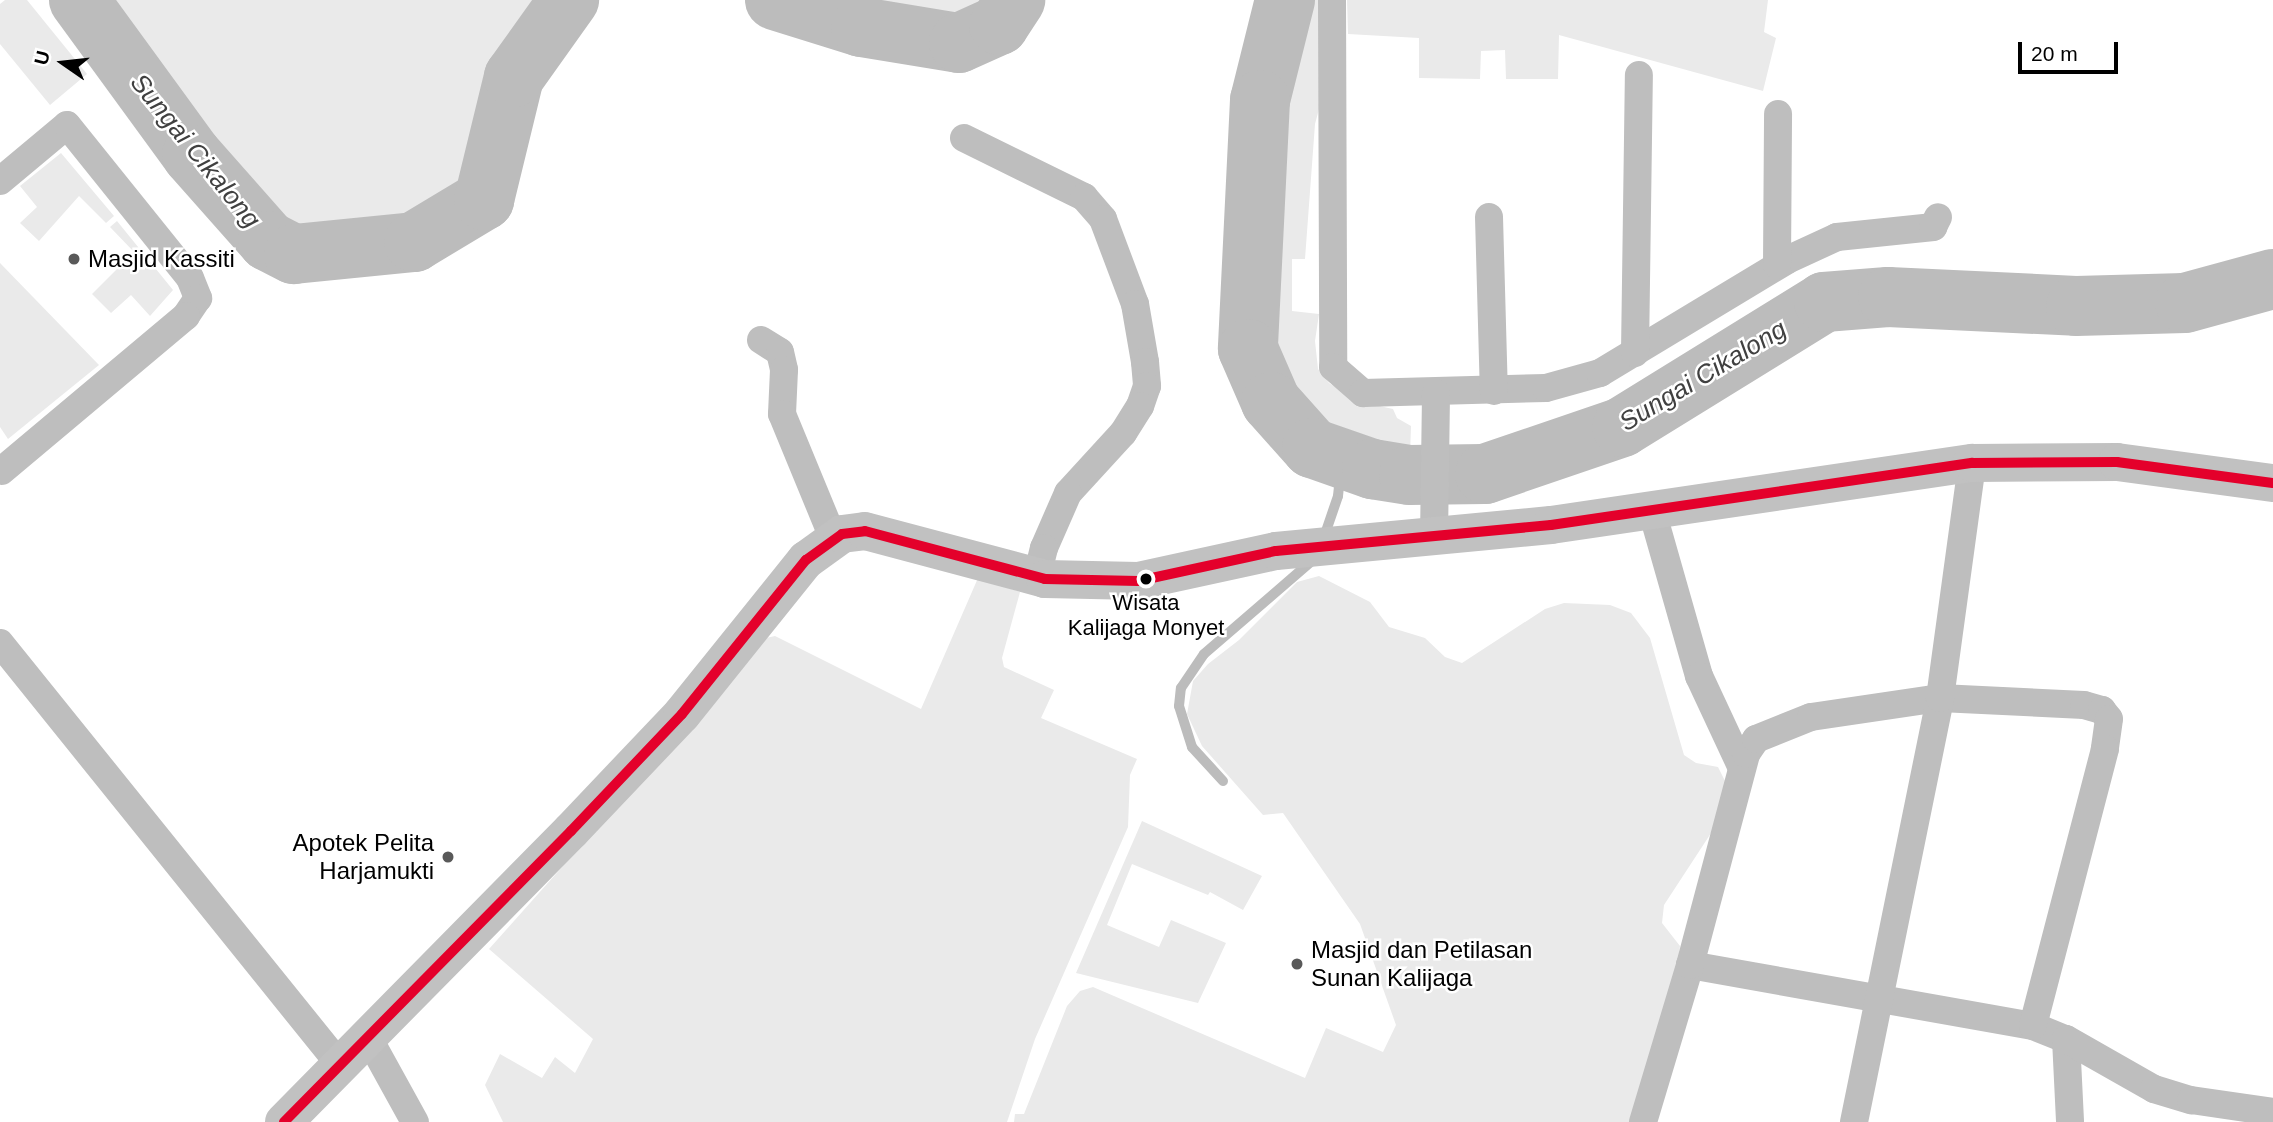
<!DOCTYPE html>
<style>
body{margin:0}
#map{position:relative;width:2273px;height:1122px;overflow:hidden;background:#fff;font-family:Helvetica,sans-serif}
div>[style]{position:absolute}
.green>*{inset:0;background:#eaeaea}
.stream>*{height:10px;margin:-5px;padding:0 5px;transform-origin:5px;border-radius:5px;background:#bcbcbc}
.river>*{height:60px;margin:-30px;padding:0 30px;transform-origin:30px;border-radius:30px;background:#bcbcbc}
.street>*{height:28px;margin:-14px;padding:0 14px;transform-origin:14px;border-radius:14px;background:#bebebe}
.secondary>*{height:38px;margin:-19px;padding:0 19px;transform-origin:19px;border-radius:19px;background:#c1c1c1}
.bus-1>*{height:10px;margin:-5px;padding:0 5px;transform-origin:5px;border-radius:5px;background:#e4002b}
.dots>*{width:19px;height:19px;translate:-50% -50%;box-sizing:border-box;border:4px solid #fff;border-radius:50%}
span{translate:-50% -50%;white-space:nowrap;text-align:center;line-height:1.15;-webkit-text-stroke:5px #fff;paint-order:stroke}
.bus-label{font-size:22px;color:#000}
.poi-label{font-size:24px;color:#000}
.left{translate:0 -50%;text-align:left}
.right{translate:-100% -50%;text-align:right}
.water-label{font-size:26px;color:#404040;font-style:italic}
.north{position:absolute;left:28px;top:28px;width:70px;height:70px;-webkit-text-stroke:5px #fff;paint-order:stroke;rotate:284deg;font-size:19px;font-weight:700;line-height:28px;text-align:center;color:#000}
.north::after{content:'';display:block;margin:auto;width:24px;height:32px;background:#000;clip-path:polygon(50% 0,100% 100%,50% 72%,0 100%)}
.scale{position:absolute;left:2018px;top:42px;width:100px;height:32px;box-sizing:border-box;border:4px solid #000;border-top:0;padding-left:9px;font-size:21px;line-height:24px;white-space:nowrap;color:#000;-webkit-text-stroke:5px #fff;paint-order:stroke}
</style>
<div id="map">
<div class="green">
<div style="clip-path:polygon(5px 0,27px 0,87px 74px,50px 105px,0 44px,0 4px)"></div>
<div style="clip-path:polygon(102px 0,543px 0,495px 68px,466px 187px,409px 222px,298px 234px,281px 225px,207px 143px)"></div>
<div style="clip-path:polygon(843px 0,992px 0,986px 9px,957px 22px)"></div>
<div style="clip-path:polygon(1305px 0,1322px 0,1326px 83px,1315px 124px,1305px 259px,1292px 259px,1292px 311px,1319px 314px,1315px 341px,1318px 369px,1329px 383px,1357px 401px,1393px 409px,1397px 418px,1411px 426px,1410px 455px,1377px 450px,1324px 431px,1288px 391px,1268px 346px,1280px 102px)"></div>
<div style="clip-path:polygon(1347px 0,1768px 0,1764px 32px,1776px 38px,1763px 91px,1559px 35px,1558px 79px,1506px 79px,1505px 50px,1481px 51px,1480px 79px,1419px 78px,1419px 38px,1348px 34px)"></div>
<div style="clip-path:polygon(61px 153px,114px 216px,106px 223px,79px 196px,39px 241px,20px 223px,37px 207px,20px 186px)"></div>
<div style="clip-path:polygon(117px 221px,173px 290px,150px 316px,131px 295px,111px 313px,92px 294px,134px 252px,110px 227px)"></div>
<div style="clip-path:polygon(0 263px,99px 365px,8px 439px,0 427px)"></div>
<div style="clip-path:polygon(1319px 576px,1370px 602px,1389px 627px,1425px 638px,1445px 657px,1462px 663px,1545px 609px,1564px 603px,1610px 605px,1631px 613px,1650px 638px,1684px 755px,1696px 763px,1718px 767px,1728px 787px,1715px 827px,1664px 905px,1662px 923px,1680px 946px,1676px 979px,1633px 1122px,1014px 1122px,1015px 1114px,1024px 1114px,1067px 1006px,1080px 991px,1093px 987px,1305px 1078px,1326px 1028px,1383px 1052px,1396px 1025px,1360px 924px,1283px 813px,1263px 815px,1202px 746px,1187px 714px,1193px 681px,1208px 664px,1239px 640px,1297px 582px)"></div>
<div style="clip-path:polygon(978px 578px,1020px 592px,1002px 658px,1004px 667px,1054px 690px,1041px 718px,1137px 759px,1130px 775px,1128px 827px,1035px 1039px,1007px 1122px,503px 1122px,485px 1085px,500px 1054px,542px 1078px,555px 1057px,575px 1073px,593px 1039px,489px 949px,766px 638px,775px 636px,921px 709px)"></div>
<div style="clip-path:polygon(1142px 821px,1262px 876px,1243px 910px,1210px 892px,1208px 895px,1132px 864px,1107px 925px,1159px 947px,1171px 920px,1226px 943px,1198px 1003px,1076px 973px)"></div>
</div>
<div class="stream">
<div style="left:1324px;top:537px;width:43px;rotate:-71.1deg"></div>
<div style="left:1338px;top:496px;width:37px;rotate:-84deg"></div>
<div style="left:1223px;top:781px;width:46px;rotate:-132.4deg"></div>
<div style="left:1192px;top:747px;width:43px;rotate:-107.6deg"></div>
<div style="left:1179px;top:706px;width:18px;rotate:-84deg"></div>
<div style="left:1181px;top:688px;width:41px;rotate:-55.9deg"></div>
<div style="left:1204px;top:654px;width:144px;rotate:-40.8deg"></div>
</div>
<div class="river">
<div style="left:79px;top:0;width:192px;rotate:53.9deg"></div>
<div style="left:192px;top:155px;width:115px;rotate:48.5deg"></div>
<div style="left:268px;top:241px;width:29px;rotate:27deg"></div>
<div style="left:294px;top:254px;width:121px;rotate:-5.7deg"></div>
<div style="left:414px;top:242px;width:82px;rotate:-31deg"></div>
<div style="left:484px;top:200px;width:127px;rotate:-76.3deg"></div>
<div style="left:514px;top:77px;width:95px;rotate:-54.5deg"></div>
<div style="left:775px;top:0;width:90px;rotate:17.4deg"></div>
<div style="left:861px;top:27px;width:99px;rotate:9.3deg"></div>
<div style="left:959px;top:43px;width:44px;rotate:-24.2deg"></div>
<div style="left:999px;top:25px;width:30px;rotate:-57deg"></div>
<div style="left:1285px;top:0;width:103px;rotate:104deg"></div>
<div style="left:1260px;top:100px;width:249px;rotate:92.8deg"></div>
<div style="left:1248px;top:349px;width:58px;rotate:66.5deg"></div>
<div style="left:1271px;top:402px;width:62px;rotate:48.3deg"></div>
<div style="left:1312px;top:448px;width:64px;rotate:19.3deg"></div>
<div style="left:1372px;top:469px;width:37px;rotate:9deg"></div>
<div style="left:1409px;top:475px;width:76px;rotate:-0.8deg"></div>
<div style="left:1485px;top:474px;width:145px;rotate:-18.9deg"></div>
<div style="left:1622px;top:427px;width:238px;rotate:-31.7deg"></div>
<div style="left:1824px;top:302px;width:64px;rotate:-4.5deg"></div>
<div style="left:1888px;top:297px;width:188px;rotate:2.7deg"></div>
<div style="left:2076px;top:306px;width:109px;rotate:-1.6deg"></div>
<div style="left:2185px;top:303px;width:91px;rotate:-15.3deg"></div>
</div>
<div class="street">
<div style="left:1332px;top:0;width:367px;rotate:89.8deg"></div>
<div style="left:1333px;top:367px;width:40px;rotate:41deg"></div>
<div style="left:1363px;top:393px;width:183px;rotate:-1.6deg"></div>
<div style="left:1546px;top:388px;width:56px;rotate:-15.5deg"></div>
<div style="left:1600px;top:373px;width:218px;rotate:-31.1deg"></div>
<div style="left:1787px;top:260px;width:55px;rotate:-24.7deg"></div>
<div style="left:1837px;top:237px;width:97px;rotate:-5.9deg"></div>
<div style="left:1933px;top:227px;width:11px;rotate:-63deg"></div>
<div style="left:964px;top:138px;width:134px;rotate:26.2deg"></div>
<div style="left:1084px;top:197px;width:29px;rotate:49deg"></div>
<div style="left:1103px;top:219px;width:91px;rotate:69.4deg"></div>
<div style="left:1135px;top:304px;width:59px;rotate:80.2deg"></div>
<div style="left:1145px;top:362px;width:24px;rotate:85deg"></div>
<div style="left:1147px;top:386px;width:21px;rotate:109deg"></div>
<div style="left:1140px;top:406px;width:32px;rotate:122deg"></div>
<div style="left:1123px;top:433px;width:81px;rotate:132.5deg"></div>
<div style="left:1068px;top:493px;width:60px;rotate:113.6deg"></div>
<div style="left:1044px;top:548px;width:30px;rotate:104deg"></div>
<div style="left:0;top:181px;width:87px;rotate:-39.9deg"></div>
<div style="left:67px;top:125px;width:196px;rotate:51.2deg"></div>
<div style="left:190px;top:278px;width:22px;rotate:68deg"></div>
<div style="left:198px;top:298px;width:22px;rotate:124deg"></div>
<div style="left:186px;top:316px;width:241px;rotate:140deg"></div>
<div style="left:1489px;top:217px;width:174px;rotate:88.4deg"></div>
<div style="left:1777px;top:265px;width:151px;rotate:-89.6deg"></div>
<div style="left:761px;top:340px;width:22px;rotate:32deg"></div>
<div style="left:780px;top:352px;width:18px;rotate:77deg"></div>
<div style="left:784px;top:370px;width:44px;rotate:92.6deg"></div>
<div style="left:782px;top:414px;width:134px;rotate:67.6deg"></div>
<div style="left:1635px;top:353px;width:278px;rotate:-89.2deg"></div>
<div style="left:1652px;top:511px;width:172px;rotate:74.1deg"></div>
<div style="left:1699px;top:676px;width:99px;rotate:65deg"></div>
<div style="left:1434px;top:538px;width:145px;rotate:-89.2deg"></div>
<div style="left:0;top:643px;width:542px;rotate:51.14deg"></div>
<div style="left:1690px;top:965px;width:348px;rotate:10.1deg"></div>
<div style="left:2033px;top:1026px;width:35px;rotate:22deg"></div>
<div style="left:2066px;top:1039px;width:83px;rotate:87.2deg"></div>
<div style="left:368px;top:1037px;width:97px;rotate:61.1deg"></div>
<div style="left:2066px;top:1039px;width:101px;rotate:29.6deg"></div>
<div style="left:2154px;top:1089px;width:39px;rotate:17deg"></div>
<div style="left:2191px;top:1100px;width:83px;rotate:8.3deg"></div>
<div style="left:1643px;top:1122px;width:164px;rotate:-73.3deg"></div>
<div style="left:1690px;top:965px;width:218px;rotate:-75.1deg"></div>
<div style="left:1746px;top:754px;width:18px;rotate:-56deg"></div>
<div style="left:1756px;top:739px;width:59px;rotate:-21.8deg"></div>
<div style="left:1811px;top:717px;width:130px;rotate:-8.4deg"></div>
<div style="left:1940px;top:698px;width:144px;rotate:2.8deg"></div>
<div style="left:2084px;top:705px;width:19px;rotate:16deg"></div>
<div style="left:2102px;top:710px;width:11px;rotate:52deg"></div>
<div style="left:2109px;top:719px;width:30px;rotate:98deg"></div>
<div style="left:2105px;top:749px;width:286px;rotate:104.6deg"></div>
<div style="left:1854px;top:1122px;width:433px;rotate:-78.5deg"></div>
<div style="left:1940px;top:698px;width:237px;rotate:-82.2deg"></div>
</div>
<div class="secondary">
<div style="left:284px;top:1122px;width:409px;rotate:-45.4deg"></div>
<div style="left:571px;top:831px;width:161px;rotate:-46.5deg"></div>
<div style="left:682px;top:714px;width:198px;rotate:-51.2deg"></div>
<div style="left:806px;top:560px;width:44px;rotate:-35.8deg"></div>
<div style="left:842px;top:534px;width:23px;rotate:-7deg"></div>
<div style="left:865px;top:531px;width:186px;rotate:14.9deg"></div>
<div style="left:1045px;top:579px;width:93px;rotate:1.2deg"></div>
<div style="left:1138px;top:581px;width:141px;rotate:-12.3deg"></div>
<div style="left:1276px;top:551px;width:276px;rotate:-5.4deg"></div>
<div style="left:1551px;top:525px;width:426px;rotate:-8.4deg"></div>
<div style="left:1972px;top:463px;width:145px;rotate:-0.4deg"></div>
<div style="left:2117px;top:462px;width:157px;rotate:7.7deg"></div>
</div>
<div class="bus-1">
<div style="left:284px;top:1122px;width:409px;rotate:-45.4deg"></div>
<div style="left:571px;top:831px;width:161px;rotate:-46.5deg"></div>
<div style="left:682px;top:714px;width:198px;rotate:-51.2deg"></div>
<div style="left:806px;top:560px;width:44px;rotate:-35.8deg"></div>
<div style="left:842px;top:534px;width:23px;rotate:-7deg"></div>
<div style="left:865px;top:531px;width:186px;rotate:14.9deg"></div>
<div style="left:1045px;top:579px;width:93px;rotate:1.2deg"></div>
<div style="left:1138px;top:581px;width:141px;rotate:-12.3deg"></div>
<div style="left:1276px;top:551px;width:276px;rotate:-5.4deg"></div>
<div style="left:1551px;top:525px;width:426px;rotate:-8.4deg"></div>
<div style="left:1972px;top:463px;width:145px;rotate:-0.4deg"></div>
<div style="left:2117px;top:462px;width:157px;rotate:7.7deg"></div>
</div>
<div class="dots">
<div style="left:74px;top:259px;background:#595959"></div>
<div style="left:1146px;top:579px;background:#000"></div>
<div style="left:448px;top:857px;background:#595959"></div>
<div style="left:1297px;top:964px;background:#595959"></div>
</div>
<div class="bus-label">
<span style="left:1146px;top:615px">Wisata<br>Kalijaga Monyet</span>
</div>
<div class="poi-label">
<span class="left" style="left:88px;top:259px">Masjid Kassiti</span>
<span class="right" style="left:434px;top:857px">Apotek Pelita<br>Harjamukti</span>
<span class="left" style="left:1311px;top:964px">Masjid dan Petilasan<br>Sunan Kalijaga</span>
</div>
<div class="water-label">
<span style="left:195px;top:151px;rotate:51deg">Sungai Cikalong</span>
<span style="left:1703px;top:376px;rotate:-31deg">Sungai Cikalong</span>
</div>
<div class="north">U</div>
<div class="scale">20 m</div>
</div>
